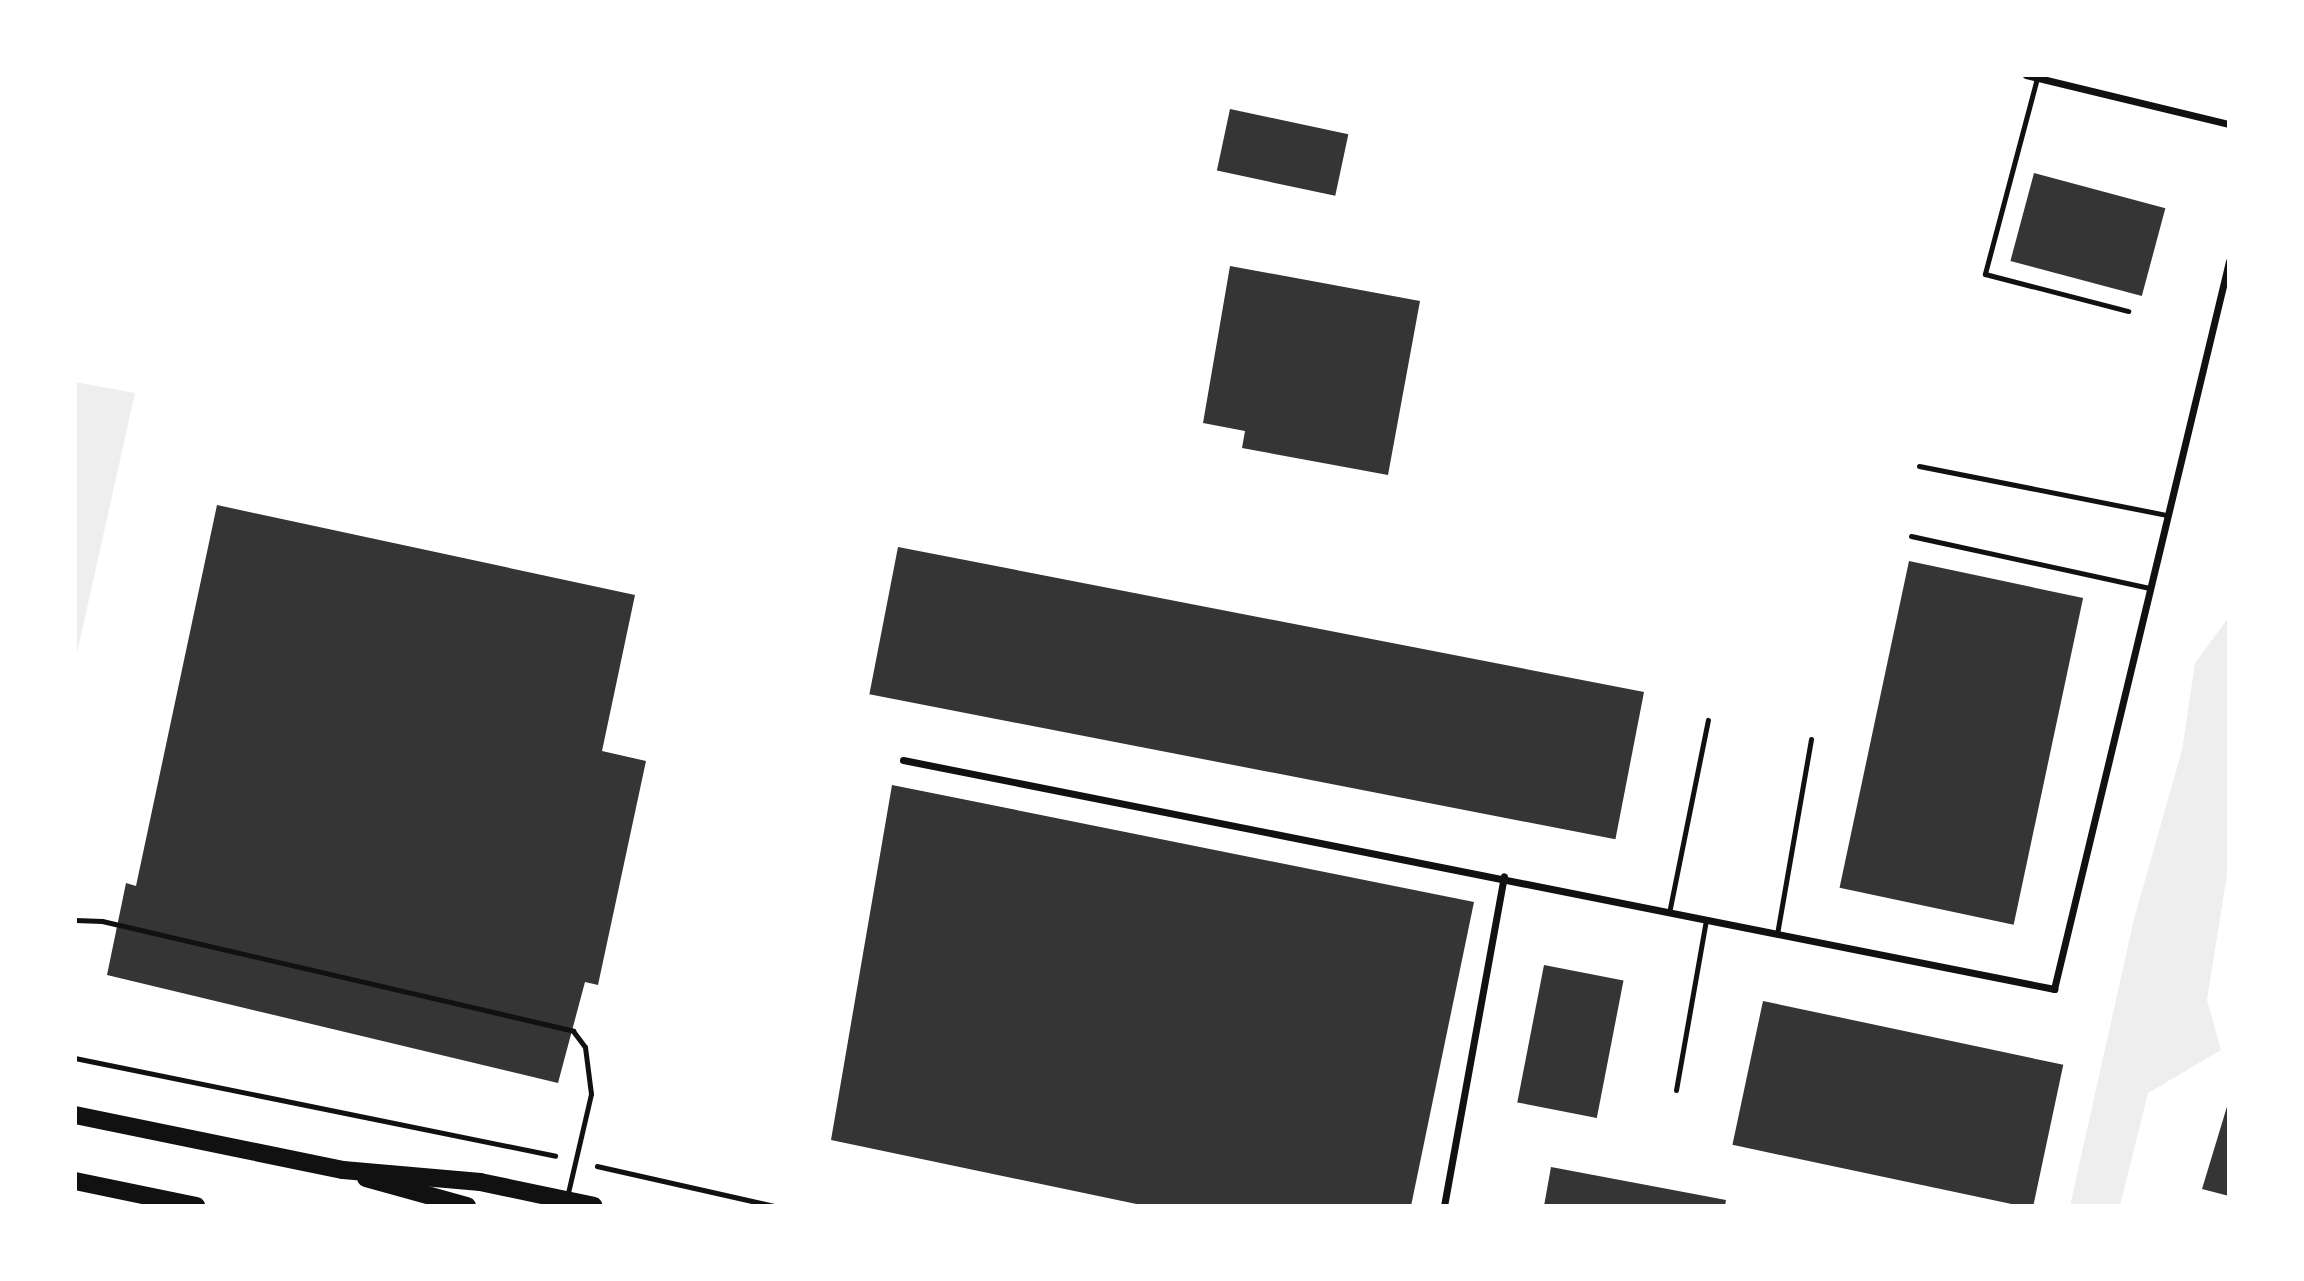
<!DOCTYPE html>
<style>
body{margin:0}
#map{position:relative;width:2304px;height:1281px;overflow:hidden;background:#fff;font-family:"IBM Plex Sans",sans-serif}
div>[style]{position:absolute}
.green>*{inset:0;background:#eee}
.building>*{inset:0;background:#353535;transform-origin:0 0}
.path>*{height:4.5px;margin:-2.25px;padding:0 2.25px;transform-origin:2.25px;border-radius:2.25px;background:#111}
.service>*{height:5px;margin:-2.5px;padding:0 2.5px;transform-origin:2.5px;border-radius:2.5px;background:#111}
.minor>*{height:7px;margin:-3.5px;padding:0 3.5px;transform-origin:3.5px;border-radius:3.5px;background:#111}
.primary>*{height:18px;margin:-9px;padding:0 9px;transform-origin:9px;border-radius:9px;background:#111}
span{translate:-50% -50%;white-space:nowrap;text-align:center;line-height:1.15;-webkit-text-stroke:6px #fff;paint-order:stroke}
.frame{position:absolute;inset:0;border:77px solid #fff;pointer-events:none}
</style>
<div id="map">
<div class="green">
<div style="clip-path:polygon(75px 382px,135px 393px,75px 662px)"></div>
<div style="clip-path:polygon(2229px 617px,2229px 862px,2207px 1000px,2221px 1050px,2148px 1093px,2120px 1206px,2070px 1206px,2134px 919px,2182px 750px,2195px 663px)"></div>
</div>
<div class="building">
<div style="left:1230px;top:109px;width:121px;height:63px;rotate:12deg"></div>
<div style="left:2034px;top:173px;width:136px;height:91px;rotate:15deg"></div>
<div style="clip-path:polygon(1230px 266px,1420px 301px,1388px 475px,1242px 448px,1245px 431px,1203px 423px)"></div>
<div style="clip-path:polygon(217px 505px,635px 595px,602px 751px,646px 761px,598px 985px,585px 982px,558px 1083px,107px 975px,126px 883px,136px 886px)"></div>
<div style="left:898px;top:547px;width:760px;height:150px;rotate:11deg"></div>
<div style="left:1909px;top:561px;width:178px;height:334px;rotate:12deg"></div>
<div style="clip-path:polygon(892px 785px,1474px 902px,1411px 1206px,1146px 1206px,831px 1140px)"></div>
<div style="left:1544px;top:965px;width:81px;height:140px;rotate:11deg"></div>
<div style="left:1763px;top:1001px;width:307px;height:147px;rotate:12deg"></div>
<div style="clip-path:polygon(2229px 1100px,2229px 1196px,2202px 1189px)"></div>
<div style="clip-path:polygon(1551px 1167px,1726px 1200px,1725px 1206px,1544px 1206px)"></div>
</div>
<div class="path">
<div style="left:75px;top:1058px;width:490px;rotate:11.5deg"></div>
<div style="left:597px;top:1166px;width:181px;rotate:12.7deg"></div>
</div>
<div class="service">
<div style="left:2037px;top:78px;width:203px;rotate:104.9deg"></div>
<div style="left:1985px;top:274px;width:148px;rotate:14.5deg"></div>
<div style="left:1919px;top:466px;width:253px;rotate:11.2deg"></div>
<div style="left:1911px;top:536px;width:244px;rotate:12.3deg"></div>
<div style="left:1669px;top:913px;width:197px;rotate:-78.6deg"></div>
<div style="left:75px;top:920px;width:27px;rotate:2deg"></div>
<div style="left:102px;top:921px;width:484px;rotate:13.1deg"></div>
<div style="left:573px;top:1031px;width:20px;rotate:53deg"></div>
<div style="left:585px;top:1047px;width:47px;rotate:82.7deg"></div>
<div style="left:591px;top:1094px;width:106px;rotate:103.1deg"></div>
<div style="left:1777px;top:934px;width:198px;rotate:-80.1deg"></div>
<div style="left:1676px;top:1090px;width:173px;rotate:-80deg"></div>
</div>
<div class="minor">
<div style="left:2026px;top:75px;width:209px;rotate:13.6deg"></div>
<div style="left:903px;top:760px;width:1174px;rotate:11.25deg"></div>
<div style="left:2054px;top:989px;width:749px;rotate:-76.48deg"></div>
<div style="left:1444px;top:1206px;width:335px;rotate:-79.7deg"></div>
</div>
<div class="primary">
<div style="left:75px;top:1115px;width:274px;rotate:11.6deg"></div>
<div style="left:343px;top:1170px;width:138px;rotate:5deg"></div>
<div style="left:480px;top:1182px;width:116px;rotate:11.9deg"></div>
<div style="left:366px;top:1178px;width:105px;rotate:15.5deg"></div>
<div style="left:75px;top:1181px;width:124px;rotate:11.7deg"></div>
</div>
<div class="frame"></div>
</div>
